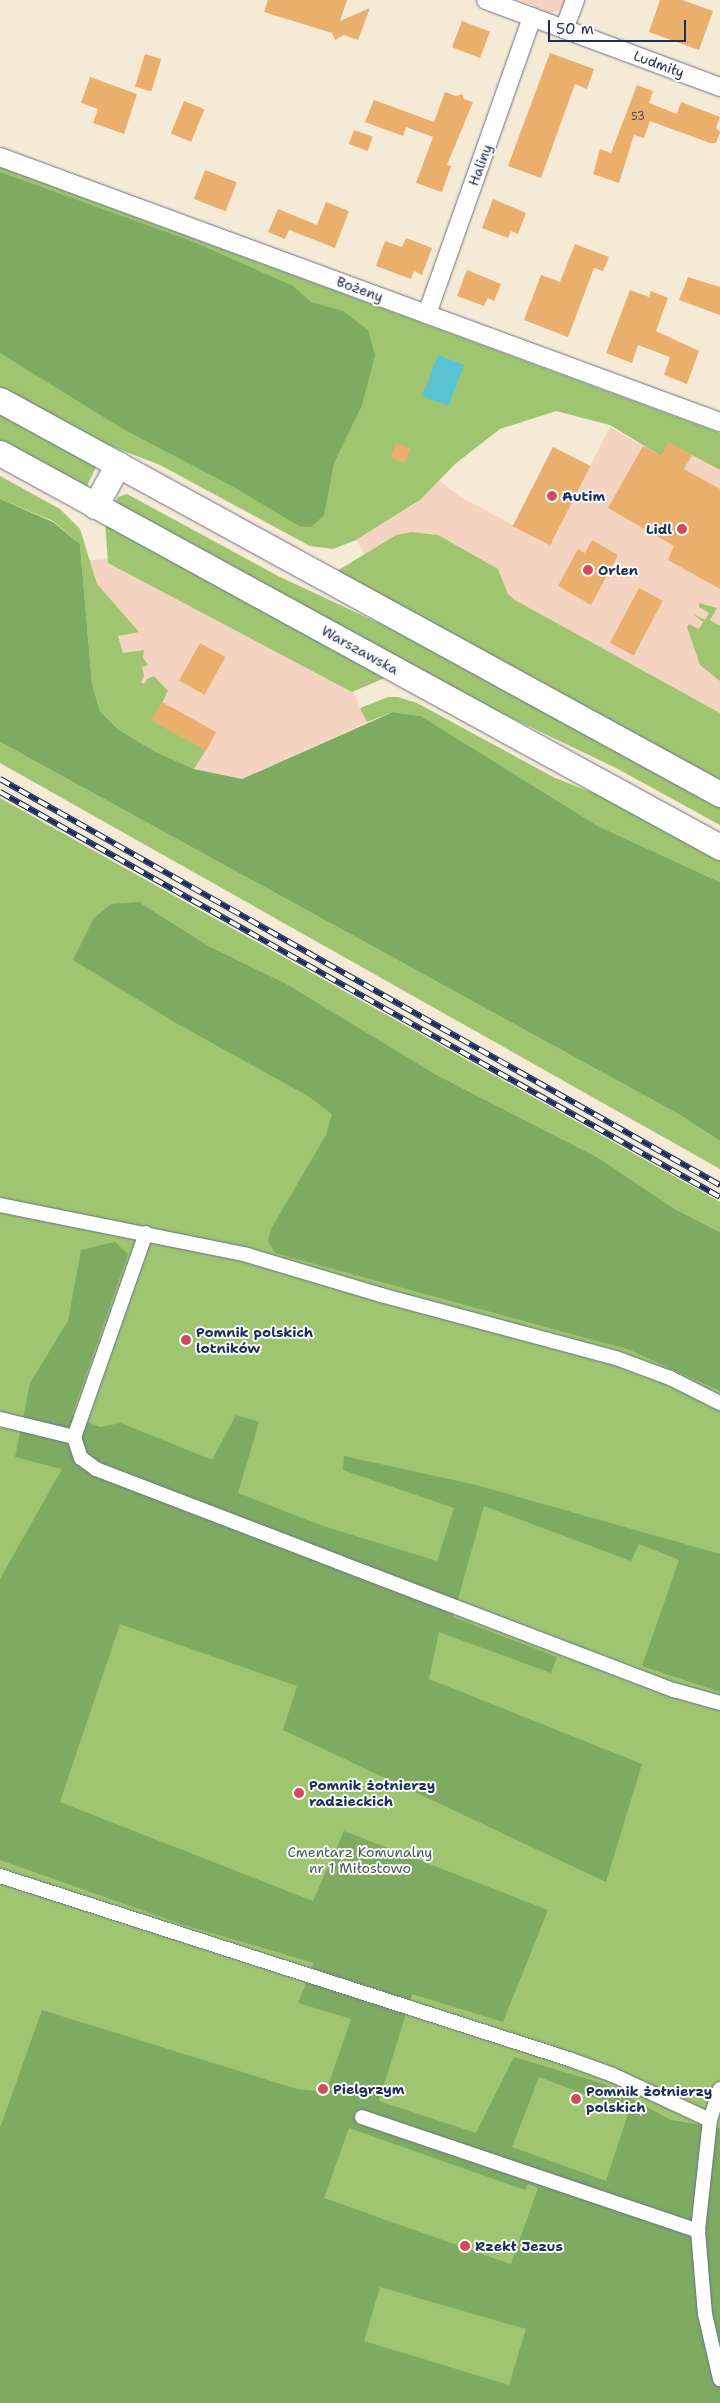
<!DOCTYPE html>
<meta charset="utf-8">
<style>
body{margin:0}
#map{position:relative;width:720px;height:2403px;overflow:hidden;background:#f5ead5;font-family:"Shantell Sans",sans-serif}
div>[style]{position:absolute}
.built>*{inset:0;background:#f5d3c1}
.green>*{inset:0;background:#9fc570}
.forest>*{inset:0;background:#7faa62}
.water>*{inset:0;background:#58c4d1;transform-origin:0 0}
.building>*{inset:0;background:#eaaf6d;transform-origin:0 0}
.roads{filter:drop-shadow(0 0 1px #677088) drop-shadow(0 0 1px #677088)}
.pedestrian>*{height:14px;margin:-7px;padding:0 7px;transform-origin:7px;border-radius:7px;background:#fff}
.minor>*{height:18px;margin:-9px;padding:0 9px;transform-origin:9px;border-radius:9px;background:#fff}
.secondary>*{height:25px;margin:-12.5px;padding:0 12.5px;transform-origin:12.5px;border-radius:12.5px;background:#fff}
.rail>*{height:5.5px;margin-top:-2.75px;transform-origin:0;background:repeating-linear-gradient(90deg,#fdfcf7 0 11px,#1b2f5e 0 22px);box-sizing:border-box;border-block:1px solid #1b2f5e}
.dots>*{width:14px;height:14px;translate:-50% -50%;box-sizing:border-box;border:2px solid #fdfcf7;border-radius:50%}
span{translate:-50% -50%;white-space:nowrap;text-align:center;line-height:1.15;-webkit-text-stroke:4px #fdfcf7;paint-order:stroke}
.number-label{font-size:11px;color:#4f4f62}
.number-label span{-webkit-text-stroke-width:0}
.street-label{font-size:14px;color:#1b2f5e}
.poi-label{font-size:14px;color:#1b2f5e;font-weight:700}
.left{translate:0 -50%;text-align:left}
.right{translate:-100% -50%;text-align:right}
.park-label{font-size:14px;color:#435c63}
.scale{position:absolute;left:548px;top:20px;width:138px;height:22px;box-sizing:border-box;border:2px solid #1b2f5e;border-top:0;padding-left:6px;font-size:15px;line-height:18px;white-space:nowrap;color:#1b2f5e;-webkit-text-stroke:4px #fdfcf7;paint-order:stroke}
</style>
<div id="map">
<div class="built">
<div style="clip-path:polygon(520px 0,568px 0,565px 7px,551px 13px)"></div>
<div style="clip-path:polygon(610px 427px,643px 446px,692px 455px,720px 470px,720px 713px,515px 600px,508px 594px,500px 573px,429px 533px,396px 535px,365px 554px,356px 540px,415px 504px,439px 480px,459px 496px,550px 545px)"></div>
<div style="clip-path:polygon(108px 559px,108px 563px,353px 692px,367px 722px,242px 779px,194px 769px,156px 752px,82px 561px)"></div>
</div>
<div class="green">
<div style="clip-path:polygon(0 167px,720px 433px,720px 470px,692px 455px,661px 456px,610px 425px,556px 411px,500px 429px,455px 464px,420px 500px,356px 540px,333px 549px,310px 546px,160px 465px,93px 439px,0 388px)"></div>
<div style="clip-path:polygon(0 412px,97px 465px,86px 488px,0 442px)"></div>
<div style="clip-path:polygon(0 476px,60px 509px,80px 529px,97px 584px,139px 632px,118px 636px,123px 653px,144px 650px,143px 658px,148px 665px,142px 667px,144px 676px,141px 682px,144px 684px,147px 679px,154px 676px,168px 691px,153px 721px,206px 750px,194px 769px,156px 752px,119px 730px,100px 711px,92px 684px,80px 544px,53px 521px,0 499px)"></div>
<div style="clip-path:polygon(127px 494px,280px 577px,426px 645px,720px 806px,720px 825px,616px 768px,472px 699px,115px 504px,118px 497px)"></div>
<div style="clip-path:polygon(105px 522px,387px 677px,352px 692px,108px 563px)"></div>
<div style="clip-path:polygon(412px 532px,438px 535px,484px 561px,498px 569px,508px 594px,515px 600px,720px 713px,720px 783px,337px 571px,396px 535px)"></div>
<div style="clip-path:polygon(699px 603px,717px 608px,710px 620px,720px 626px,720px 681px,700px 665px,687px 627px,689px 624px,699px 629px,703px 622px,693px 614px,705px 620px,709px 613px,699px 607px)"></div>
<div style="clip-path:polygon(388px 697px,398px 697px,417px 703px,555px 778px,614px 801px,720px 858px,720px 882px,598px 826px,421px 716px,393px 712px,367px 722px,360px 708px)"></div>
<div style="clip-path:polygon(0 742px,680px 1115px,720px 1141px,720px 1169px,0 763px)"></div>
<div style="clip-path:polygon(0 798px,720px 1202px,720px 1232px,675px 1209px,599px 1158px,437px 1075px,285px 983px,209px 946px,139px 902px,720px 1317px,720px 2403px,0 2403px)"></div>
</div>
<div class="forest">
<div style="clip-path:polygon(0 172px,194px 242px,293px 286px,311px 302px,343px 311px,368px 330px,375px 355px,362px 405px,334px 463px,324px 515px,311px 527px,299px 526px,232px 486px,123px 429px,0 353px)"></div>
<div style="clip-path:polygon(0 499px,53px 522px,80px 544px,92px 684px,100px 711px,119px 730px,156px 752px,194px 769px,242px 779px,393px 712px,421px 716px,598px 826px,720px 882px,720px 1141px,680px 1115px,0 742px)"></div>
<div style="clip-path:polygon(139px 902px,209px 946px,285px 983px,437px 1075px,599px 1158px,675px 1209px,720px 1232px,720px 1391px,630px 1350px,275px 1253px,268px 1241px,271px 1229px,326px 1135px,332px 1114px,308px 1096px,176px 1023px,73px 960px,94px 918px,111px 904px)"></div>
<div style="clip-path:polygon(evenodd,115px 1242px,128px 1254px,72px 1415px,100px 1427px,121px 1423px,212px 1460px,236px 1415px,259px 1422px,238px 1493px,323px 1526px,437px 1561px,454px 1508px,343px 1470px,344px 1456px,476px 1485px,720px 1554px,720px 1692px,642px 1666px,679px 1560px,639px 1544px,631px 1561px,484px 1506px,453px 1617px,557px 1657px,551px 1673px,439px 1632px,429px 1679px,642px 1764px,606px 1882px,283px 1730px,297px 1686px,120px 1624px,60px 1802px,313px 1901px,344px 1831px,548px 1910px,503px 2022px,412px 1994px,379px 2101px,476px 2133px,514px 2057px,604px 2084px,671px 2120px,720px 2128px,720px 2403px,0 2403px,0 2128px,42px 2010px,297px 2089px,326px 2092px,351px 2019px,298px 2003px,314px 1963px,181px 1924px,0 1860px,0 1579px,62px 1469px,15px 1457px,30px 1383px,68px 1321px,81px 1250px,115px 1242px,539px 2077px,629px 2111px,606px 2181px,512px 2147px,539px 2077px,115px 1242px,349px 2128px,525px 2190px,528px 2184px,538px 2188px,511px 2264px,324px 2198px,349px 2128px,115px 1242px,380px 2287px,526px 2329px,509px 2385px,364px 2341px,380px 2287px)"></div>
</div>
<div class="water">
<div style="left:438px;top:355px;width:28px;height:44px;rotate:21deg"></div>
</div>
<div class="building">
<div style="clip-path:polygon(268px 0,347px 0,340px 21px,370px 8px,358px 40px,344px 35px,335px 40px,332px 33px,264px 12px)"></div>
<div style="clip-path:polygon(660px 0,682px 0,713px 11px,699px 50px,649px 32px)"></div>
<div style="left:462px;top:21px;width:30px;height:28px;rotate:21deg"></div>
<div style="clip-path:polygon(550px 53px,594px 69px,587px 89px,575px 84px,541px 178px,508px 166px)"></div>
<div style="left:145px;top:54px;width:17px;height:34px;rotate:17deg"></div>
<div style="clip-path:polygon(90px 77px,137px 94px,124px 134px,93px 123px,98px 109px,81px 103px)"></div>
<div style="clip-path:polygon(637px 85px,653px 91px,649px 103px,677px 114px,681px 102px,720px 117px,716px 128px,720px 132px,716px 143px,710px 143px,650px 121px,644px 138px,634px 135px,619px 183px,593px 174px,600px 149px,611px 153px)"></div>
<div style="clip-path:polygon(445px 92px,456px 96px,462px 94px,464px 99px,473px 102px,447px 165px,451px 166px,442px 192px,416px 183px,433px 137px,406px 127px,403px 136px,365px 122px,374px 100px,434px 122px)"></div>
<div style="left:184px;top:101px;width:22px;height:35px;rotate:22deg"></div>
<div style="left:354px;top:130px;width:20px;height:15px;rotate:20deg"></div>
<div style="left:205px;top:170px;width:34px;height:31px;rotate:21deg"></div>
<div style="clip-path:polygon(493px 199px,526px 213px,518px 234px,511px 231px,508px 238px,482px 228px)"></div>
<div style="clip-path:polygon(326px 202px,349px 211px,335px 248px,289px 230px,285px 239px,268px 232px,278px 209px,317px 225px)"></div>
<div style="clip-path:polygon(406px 238px,432px 248px,422px 275px,414px 271px,411px 279px,376px 266px,385px 241px,402px 247px)"></div>
<div style="clip-path:polygon(575px 244px,609px 257px,603px 271px,594px 268px,568px 337px,524px 320px,541px 275px,560px 282px)"></div>
<div style="clip-path:polygon(467px 270px,501px 284px,494px 301px,488px 298px,484px 306px,457px 296px)"></div>
<div style="clip-path:polygon(688px 277px,720px 287px,720px 315px,679px 300px)"></div>
<div style="clip-path:polygon(630px 290px,649px 297px,651px 291px,668px 298px,656px 331px,699px 351px,687px 384px,664px 375px,670px 357px,638px 345px,632px 363px,606px 353px)"></div>
<div style="clip-path:polygon(669px 442px,692px 455px,684px 469px,720px 489px,720px 589px,668px 560px,674px 546px,608px 508px,643px 446px,661px 456px)"></div>
<div style="left:396px;top:443px;width:15px;height:16px;rotate:20deg"></div>
<div style="left:553px;top:447px;width:42px;height:89px;rotate:27deg"></div>
<div style="clip-path:polygon(592px 540px,618px 555px,591px 605px,558px 586px,578px 549px,585px 553px)"></div>
<div style="left:639px;top:588px;width:27px;height:62px;rotate:28deg"></div>
<div style="left:200px;top:643px;width:29px;height:43px;rotate:29deg"></div>
<div style="left:162px;top:702px;width:62px;height:21px;rotate:29deg"></div>
</div>
<div class="roads">
<div class="pedestrian">
<div style="left:0;top:1205px;width:252px;rotate:11.4deg"></div>
<div style="left:247px;top:1255px;width:140px;rotate:16.6deg"></div>
<div style="left:381px;top:1295px;width:243px;rotate:15deg"></div>
<div style="left:616px;top:1358px;width:58px;rotate:20.3deg"></div>
<div style="left:670px;top:1378px;width:56px;rotate:26.6deg"></div>
<div style="left:146px;top:1233px;width:216px;rotate:109.4deg"></div>
<div style="left:74px;top:1437px;width:22px;rotate:72deg"></div>
<div style="left:81px;top:1458px;width:19px;rotate:36deg"></div>
<div style="left:96px;top:1469px;width:259px;rotate:21deg"></div>
<div style="left:338px;top:1562px;width:360px;rotate:20.9deg"></div>
<div style="left:674px;top:1690px;width:48px;rotate:15.8deg"></div>
<div style="left:0;top:1419px;width:76px;rotate:13.7deg"></div>
<div style="left:0;top:1876px;width:598px;rotate:17.83deg"></div>
<div style="left:569px;top:2059px;width:47px;rotate:20deg"></div>
<div style="left:613px;top:2075px;width:107px;rotate:24.9deg"></div>
<div style="left:720px;top:2089px;width:33px;rotate:108deg"></div>
<div style="left:710px;top:2120px;width:112px;rotate:96.2deg"></div>
<div style="left:698px;top:2231px;width:83px;rotate:85.2deg"></div>
<div style="left:705px;top:2314px;width:67px;rotate:77deg"></div>
<div style="left:362px;top:2117px;width:355px;rotate:18.7deg"></div>
</div>
<div class="minor">
<div style="left:486px;top:0;width:250px;rotate:20.4deg"></div>
<div style="left:564px;top:29px;width:31px;rotate:-69deg"></div>
<div style="left:0;top:157px;width:767px;rotate:20.21deg"></div>
<div style="left:427px;top:314px;width:315px;rotate:-70.5deg"></div>
</div>
<div class="secondary">
<div style="left:0;top:400px;width:821px;rotate:28.69deg"></div>
<div style="left:0;top:453px;width:821px;rotate:28.69deg"></div>
<div style="left:95px;top:506px;width:48px;rotate:-61.3deg"></div>
</div>
</div>
<div class="rail">
<div style="left:0;top:779px;width:827px;rotate:29.42deg"></div>
<div style="left:0;top:792px;width:826px;rotate:29.36deg"></div>
</div>
<div class="dots">
<div style="left:552px;top:496px;background:#d1495b"></div>
<div style="left:682px;top:529px;background:#d1495b"></div>
<div style="left:588px;top:570px;background:#d1495b"></div>
<div style="left:186px;top:1340px;background:#d1495b"></div>
<div style="left:299px;top:1793px;background:#d1495b"></div>
<div style="left:323px;top:2089px;background:#d1495b"></div>
<div style="left:576px;top:2099px;background:#d1495b"></div>
<div style="left:465px;top:2246px;background:#d1495b"></div>
</div>
<div class="number-label">
<span style="left:638px;top:117px">53</span>
</div>
<div class="street-label">
<span style="left:659px;top:64px;rotate:20deg">Ludmiły</span>
<span style="left:480px;top:165px;rotate:-70deg">Haliny</span>
<span style="left:360px;top:289px;rotate:20deg">Bożeny</span>
<span style="left:360px;top:650px;rotate:29deg">Warszawska</span>
</div>
<div class="poi-label">
<span class="left" style="left:562px;top:496px">Autim</span>
<span class="right" style="left:672px;top:529px">Lidl</span>
<span class="left" style="left:598px;top:570px">Orlen</span>
<span class="left" style="left:196px;top:1340px">Pomnik polskich<br>lotników</span>
<span class="left" style="left:309px;top:1793px">Pomnik żołnierzy<br>radzieckich</span>
<span class="left" style="left:333px;top:2089px">Pielgrzym</span>
<span class="left" style="left:586px;top:2099px">Pomnik żołnierzy<br>polskich</span>
<span class="left" style="left:475px;top:2246px">Rzekł Jezus</span>
</div>
<div class="park-label">
<span style="left:360px;top:1860px">Cmentarz Komunalny<br>nr 1 Miłostowo</span>
</div>
<div class="scale">50 m</div>
</div>
